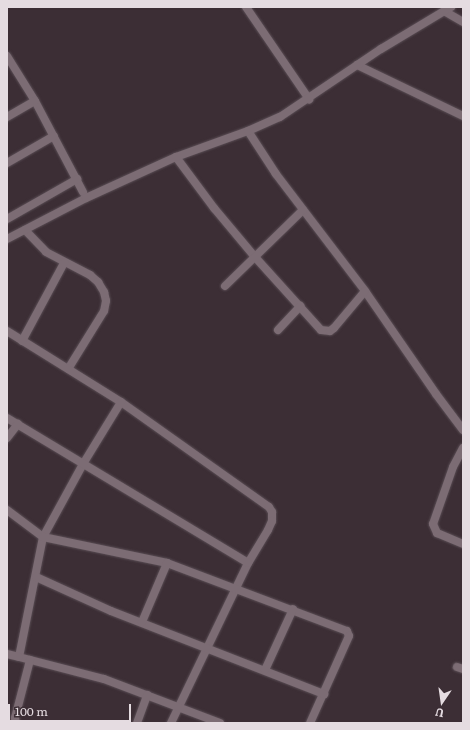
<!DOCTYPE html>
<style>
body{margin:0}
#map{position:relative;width:470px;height:730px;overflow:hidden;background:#3c2e35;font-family:Literata,serif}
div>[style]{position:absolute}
.roads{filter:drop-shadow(0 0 1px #594d54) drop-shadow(0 0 1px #594d54)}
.minor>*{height:8px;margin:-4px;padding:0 4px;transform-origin:4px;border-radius:4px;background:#7c6c74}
span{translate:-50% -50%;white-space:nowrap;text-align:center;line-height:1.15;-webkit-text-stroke:4px #3c2e35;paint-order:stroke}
.frame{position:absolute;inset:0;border:8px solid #e5dce1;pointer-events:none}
.north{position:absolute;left:422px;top:682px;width:40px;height:40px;-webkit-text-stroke:3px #3c2e35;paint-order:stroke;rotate:193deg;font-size:11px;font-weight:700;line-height:16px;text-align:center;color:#e5dce1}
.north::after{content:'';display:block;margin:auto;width:14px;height:18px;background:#e5dce1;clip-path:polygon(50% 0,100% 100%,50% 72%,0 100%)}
.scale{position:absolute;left:8px;top:704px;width:123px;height:18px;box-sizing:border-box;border:2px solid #e5dce1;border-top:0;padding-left:5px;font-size:12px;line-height:14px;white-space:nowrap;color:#e5dce1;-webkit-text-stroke:3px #3c2e35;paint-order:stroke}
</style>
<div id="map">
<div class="roads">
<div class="minor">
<div style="left:246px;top:7px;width:112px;rotate:55.6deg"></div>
<div style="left:444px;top:11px;width:22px;rotate:30deg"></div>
<div style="left:7px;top:56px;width:53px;rotate:58.1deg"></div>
<div style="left:35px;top:101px;width:103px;rotate:62.2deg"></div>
<div style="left:357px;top:65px;width:118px;rotate:25.7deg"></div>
<div style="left:7px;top:117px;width:32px;rotate:-30deg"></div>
<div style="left:248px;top:131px;width:51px;rotate:56.9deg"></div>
<div style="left:276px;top:174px;width:147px;rotate:52.7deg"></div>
<div style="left:365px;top:291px;width:125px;rotate:55.4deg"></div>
<div style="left:436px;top:394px;width:45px;rotate:53.1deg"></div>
<div style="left:176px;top:157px;width:64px;rotate:53.3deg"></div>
<div style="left:214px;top:208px;width:64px;rotate:50.1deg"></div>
<div style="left:255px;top:257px;width:98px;rotate:47.9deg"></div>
<div style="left:321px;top:330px;width:9px;rotate:6deg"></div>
<div style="left:330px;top:331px;width:5px;rotate:-37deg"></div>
<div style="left:334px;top:328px;width:48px;rotate:-50deg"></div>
<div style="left:7px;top:163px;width:54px;rotate:-29.9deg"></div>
<div style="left:7px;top:219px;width:81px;rotate:-29.7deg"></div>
<div style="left:25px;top:230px;width:30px;rotate:46deg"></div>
<div style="left:46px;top:252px;width:50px;rotate:27.6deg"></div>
<div style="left:90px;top:275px;width:11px;rotate:41deg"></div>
<div style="left:98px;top:282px;width:12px;rotate:59deg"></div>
<div style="left:104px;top:292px;width:9px;rotate:77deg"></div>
<div style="left:106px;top:301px;width:10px;rotate:101deg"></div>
<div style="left:104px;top:311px;width:68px;rotate:121.8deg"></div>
<div style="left:7px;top:239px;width:89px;rotate:-27.4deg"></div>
<div style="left:86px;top:198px;width:99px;rotate:-24.5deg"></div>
<div style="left:176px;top:157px;width:77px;rotate:-19.9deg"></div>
<div style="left:248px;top:131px;width:35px;rotate:-24deg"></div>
<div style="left:280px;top:117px;width:122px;rotate:-34deg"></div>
<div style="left:381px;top:49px;width:82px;rotate:-31deg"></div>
<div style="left:225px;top:286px;width:109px;rotate:-44.3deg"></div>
<div style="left:278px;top:330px;width:33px;rotate:-47deg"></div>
<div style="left:7px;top:331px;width:134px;rotate:31.9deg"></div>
<div style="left:121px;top:402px;width:181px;rotate:35.4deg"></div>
<div style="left:269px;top:507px;width:6px;rotate:59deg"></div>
<div style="left:272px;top:512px;width:9px;rotate:90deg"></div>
<div style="left:272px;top:521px;width:10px;rotate:114deg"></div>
<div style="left:268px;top:530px;width:39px;rotate:121deg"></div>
<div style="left:248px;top:563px;width:178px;rotate:115.7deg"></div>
<div style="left:22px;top:341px;width:89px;rotate:-61.7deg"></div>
<div style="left:121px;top:402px;width:73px;rotate:121.5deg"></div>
<div style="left:83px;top:464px;width:83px;rotate:118.7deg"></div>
<div style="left:43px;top:537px;width:122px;rotate:101.3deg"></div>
<div style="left:19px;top:657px;width:88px;rotate:14.5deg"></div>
<div style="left:104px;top:679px;width:124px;rotate:20.8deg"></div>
<div style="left:7px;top:418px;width:281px;rotate:31deg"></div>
<div style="left:7px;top:438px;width:18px;rotate:-52deg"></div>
<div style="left:463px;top:448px;width:21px;rotate:118deg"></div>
<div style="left:453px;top:467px;width:60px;rotate:109.3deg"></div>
<div style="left:433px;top:524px;width:10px;rotate:66deg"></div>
<div style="left:437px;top:533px;width:28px;rotate:23deg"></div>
<div style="left:7px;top:510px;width:45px;rotate:36.9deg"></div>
<div style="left:43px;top:537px;width:127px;rotate:11.8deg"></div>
<div style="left:167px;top:563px;width:192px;rotate:20.7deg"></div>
<div style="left:347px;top:631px;width:5px;rotate:68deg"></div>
<div style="left:349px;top:636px;width:95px;rotate:114.1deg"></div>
<div style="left:36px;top:577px;width:82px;rotate:24.4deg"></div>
<div style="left:111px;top:611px;width:229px;rotate:21.3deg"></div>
<div style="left:142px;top:622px;width:64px;rotate:-67deg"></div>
<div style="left:7px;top:654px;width:12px;rotate:14deg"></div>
<div style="left:457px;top:667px;width:6px;rotate:18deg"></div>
<div style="left:265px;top:670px;width:67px;rotate:-65.3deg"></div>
<div style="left:16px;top:723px;width:5px;rotate:-101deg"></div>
<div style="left:15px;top:718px;width:60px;rotate:-75.5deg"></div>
<div style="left:137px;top:723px;width:30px;rotate:-70deg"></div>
</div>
</div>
<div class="frame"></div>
<div class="north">U</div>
<div class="scale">100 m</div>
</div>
